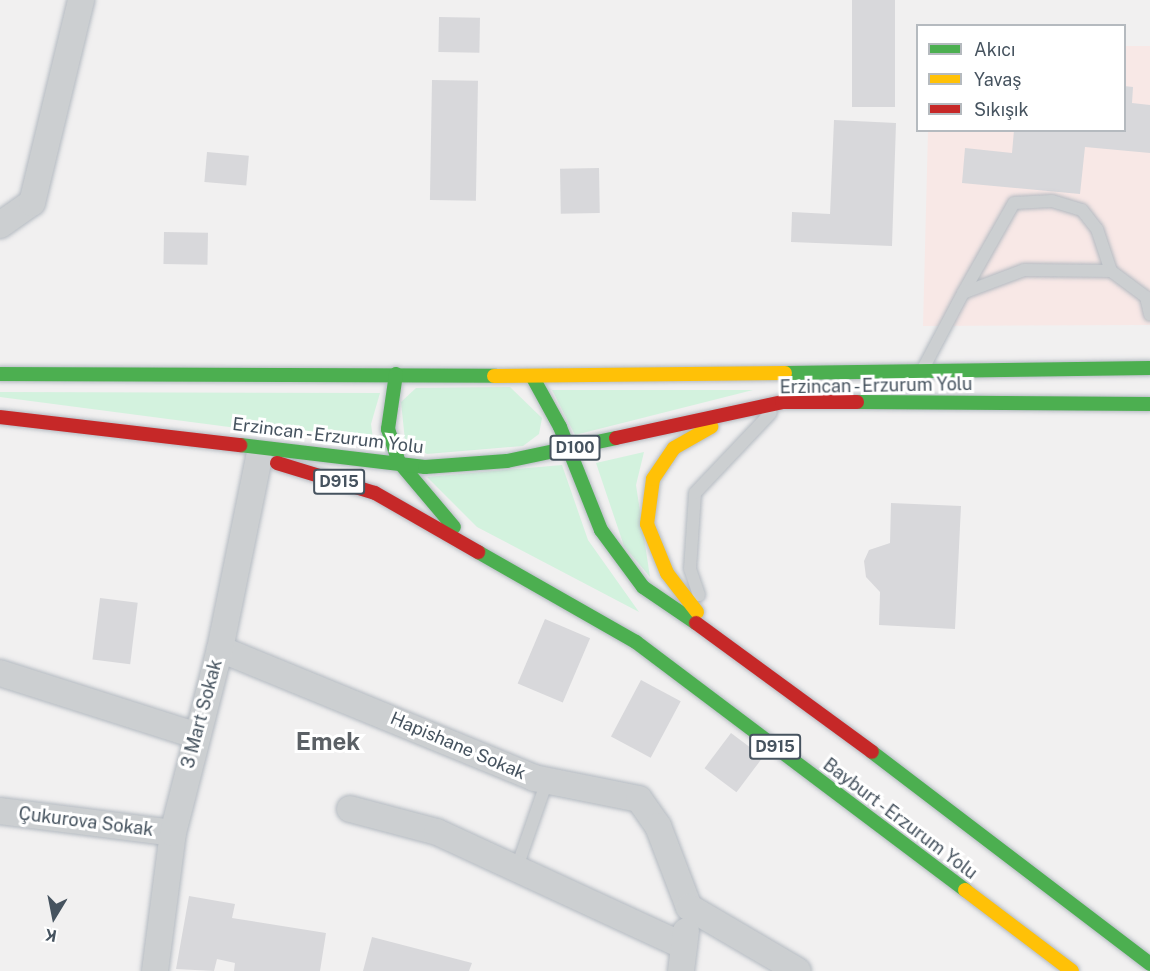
<!DOCTYPE html>
<meta charset="utf-8">
<style>
body{margin:0}
#map{position:relative;width:1150px;height:971px;overflow:hidden;background:#f1f0f0;font-family:"Public Sans",sans-serif}
div>[style]{position:absolute}
.medical>*{inset:0;background:#f8e8e6}
.green>*{inset:0;background:#d3f2de}
.building>*{inset:0;background:#d8d8db;transform-origin:0 0}
.roads{filter:drop-shadow(0 0 2px #b4bac1) drop-shadow(0 0 2px #b4bac1)}
.lane>*{height:12px;margin:-6px;padding:0 6px;transform-origin:6px;border-radius:6px;background:#cccfd1}
.street>*{height:26px;margin:-13px;padding:0 13px;transform-origin:13px;border-radius:13px;background:#cccfd1}
.fast>*{height:14px;margin:-7px;padding:0 7px;transform-origin:7px;border-radius:7px;background:#4caf50}
.slow>*{height:14px;margin:-7px;padding:0 7px;transform-origin:7px;border-radius:7px;background:#ffc107}
.jam>*{height:14px;margin:-7px;padding:0 7px;transform-origin:7px;border-radius:7px;background:#c62828}
span{translate:-50% -50%;white-space:nowrap;text-align:center;line-height:1.15;-webkit-text-stroke:6px #fff;paint-order:stroke}
.shield-label span{padding:2px 4px;background:#fff;border:2px solid;border-radius:4px;-webkit-text-stroke-width:0}
.shield-label{font-size:16px;color:#46535f;font-weight:700}
.street-label{font-size:18px;color:#46535f}
.district-label{font-size:24px;color:#5b6065;font-weight:700}
.legend{position:absolute;left:916px;top:24px;width:210px;height:108px;box-sizing:border-box;background:#fff;border:2px solid #b5babf;margin:0;padding:8px 10px;list-style:none;font-size:18px;color:#46535f}
.legend li{display:flex;align-items:center;gap:12px;height:30px}
.legend b{width:30px;border:2px solid #b5babf}
.north{position:absolute;left:24px;top:887px;width:60px;height:60px;-webkit-text-stroke:4px #fff;paint-order:stroke;rotate:190deg;font-size:16px;font-weight:700;line-height:24px;text-align:center;color:#46535f}
.north::after{content:'';display:block;margin:auto;width:21px;height:27px;background:#46535f;clip-path:polygon(50% 0,100% 100%,50% 72%,0 100%)}
</style>
<div id="map">
<div class="medical">
<div style="clip-path:polygon(1125px 46px,1150px 46px,1150px 325px,923px 326px,928px 131px,1124px 130px)"></div>
</div>
<div class="green">
<div style="clip-path:polygon(510px 387px,542px 418px,539px 434px,523px 446px,427px 454px,405px 441px,401px 402px,416px 388px)"></div>
<div style="clip-path:polygon(552px 390px,753px 390px,575px 435px)"></div>
<div style="clip-path:polygon(0 392px,380px 393px,371px 424px,374px 446px,0 397px)"></div>
<div style="clip-path:polygon(644px 452px,636px 485px,650px 577px,624px 546px,596px 463px)"></div>
<div style="clip-path:polygon(562px 465px,588px 540px,639px 612px,477px 527px,427px 477px)"></div>
</div>
<div class="building">
<div style="left:852px;top:0;width:43px;height:107px"></div>
<div style="left:439px;top:17px;width:41px;height:35px;rotate:1deg"></div>
<div style="left:432px;top:80px;width:46px;height:120px;rotate:1deg"></div>
<div style="clip-path:polygon(1124px 86px,1133px 87px,1132px 103px,1150px 105px,1150px 153px,1085px 147px,1080px 194px,962px 183px,965px 148px,1012px 153px,1014px 130px,1124px 130px)"></div>
<div style="clip-path:polygon(834px 120px,896px 123px,892px 246px,791px 242px,792px 212px,830px 214px)"></div>
<div style="left:207px;top:152px;width:42px;height:30px;rotate:5deg"></div>
<div style="left:599px;top:168px;width:45px;height:39px;rotate:89deg"></div>
<div style="left:164px;top:232px;width:44px;height:32px;rotate:1deg"></div>
<div style="clip-path:polygon(891px 503px,961px 506px,955px 629px,879px 625px,880px 592px,866px 577px,864px 561px,869px 550px,890px 543px)"></div>
<div style="left:100px;top:598px;width:38px;height:62px;rotate:7deg"></div>
<div style="left:545px;top:619px;width:49px;height:70px;rotate:23deg"></div>
<div style="left:641px;top:680px;width:45px;height:64px;rotate:28deg"></div>
<div style="left:731px;top:733px;width:40px;height:44px;rotate:37deg"></div>
<div style="clip-path:polygon(189px 896px,235px 904px,232px 918px,326px 933px,320px 971px,234px 971px,235px 963px,217px 959px,214px 971px,176px 969px)"></div>
<div style="clip-path:polygon(372px 937px,472px 963px,469px 971px,363px 971px)"></div>
</div>
<div class="roads">
<div class="lane">
<div style="left:963px;top:293px;width:103px;rotate:-60.5deg"></div>
<div style="left:1014px;top:203px;width:38px;rotate:-3deg"></div>
<div style="left:1052px;top:201px;width:31px;rotate:17deg"></div>
<div style="left:1082px;top:210px;width:24px;rotate:52deg"></div>
<div style="left:1097px;top:229px;width:44px;rotate:71.6deg"></div>
<div style="left:924px;top:367px;width:84px;rotate:-62.2deg"></div>
<div style="left:963px;top:293px;width:65px;rotate:-20.7deg"></div>
<div style="left:1024px;top:270px;width:87px;rotate:0.7deg"></div>
<div style="left:1111px;top:271px;width:44px;rotate:36.6deg"></div>
<div style="left:1146px;top:297px;width:18px;rotate:77deg"></div>
<div style="left:699px;top:595px;width:28px;rotate:-109deg"></div>
<div style="left:690px;top:569px;width:76px;rotate:-86.2deg"></div>
<div style="left:695px;top:493px;width:110px;rotate:-46.5deg"></div>
<div style="left:516px;top:870px;width:94px;rotate:-70.8deg"></div>
</div>
<div class="street">
<div style="left:0;top:225px;width:39px;rotate:-35deg"></div>
<div style="left:32px;top:203px;width:209px;rotate:-76.4deg"></div>
<div style="left:220px;top:649px;width:339px;rotate:22.3deg"></div>
<div style="left:534px;top:778px;width:107px;rotate:11.3deg"></div>
<div style="left:639px;top:799px;width:33px;rotate:55deg"></div>
<div style="left:658px;top:826px;width:87px;rotate:69.1deg"></div>
<div style="left:689px;top:907px;width:126px;rotate:30.4deg"></div>
<div style="left:0;top:673px;width:204px;rotate:17.7deg"></div>
<div style="left:350px;top:809px;width:90px;rotate:14.8deg"></div>
<div style="left:437px;top:832px;width:272px;rotate:24.8deg"></div>
<div style="left:0;top:811px;width:174px;rotate:7.2deg"></div>
<div style="left:155px;top:971px;width:139px;rotate:-82.6deg"></div>
<div style="left:173px;top:833px;width:190px;rotate:-75.7deg"></div>
<div style="left:220px;top:649px;width:195px;rotate:-78.5deg"></div>
<div style="left:681px;top:971px;width:40px;rotate:-82.9deg"></div>
</div>
<div class="fast">
<div style="left:785px;top:373px;width:365px;rotate:-0.8deg"></div>
<div style="left:0;top:374px;width:494px;rotate:0.2deg"></div>
<div style="left:396px;top:374px;width:56px;rotate:98.3deg"></div>
<div style="left:388px;top:429px;width:35px;rotate:72deg"></div>
<div style="left:399px;top:462px;width:85px;rotate:49.8deg"></div>
<div style="left:532px;top:376px;width:58px;rotate:61.2deg"></div>
<div style="left:560px;top:427px;width:111px;rotate:68.3deg"></div>
<div style="left:601px;top:530px;width:71px;rotate:53.6deg"></div>
<div style="left:643px;top:587px;width:64px;rotate:34.2deg"></div>
<div style="left:857px;top:402px;width:293px;rotate:0.4deg"></div>
<div style="left:240px;top:445px;width:186px;rotate:6.8deg"></div>
<div style="left:425px;top:467px;width:82px;rotate:-4.2deg"></div>
<div style="left:507px;top:461px;width:111px;rotate:-11.9deg"></div>
<div style="left:478px;top:552px;width:182px;rotate:29.7deg"></div>
<div style="left:636px;top:642px;width:412px;rotate:37deg"></div>
<div style="left:872px;top:752px;width:350px;rotate:37.3deg"></div>
</div>
<div class="slow">
<div style="left:494px;top:376px;width:291px;rotate:-0.6deg"></div>
<div style="left:697px;top:612px;width:49px;rotate:-127.6deg"></div>
<div style="left:667px;top:573px;width:53px;rotate:-112.2deg"></div>
<div style="left:647px;top:524px;width:45px;rotate:-82.4deg"></div>
<div style="left:653px;top:479px;width:37px;rotate:-56deg"></div>
<div style="left:674px;top:448px;width:43px;rotate:-29.6deg"></div>
<div style="left:965px;top:890px;width:134px;rotate:37.1deg"></div>
</div>
<div class="jam">
<div style="left:0;top:417px;width:242px;rotate:6.7deg"></div>
<div style="left:616px;top:438px;width:170px;rotate:-12.2deg"></div>
<div style="left:782px;top:402px;width:75px"></div>
<div style="left:277px;top:463px;width:102px;rotate:17deg"></div>
<div style="left:375px;top:493px;width:119px;rotate:29.8deg"></div>
<div style="left:696px;top:623px;width:218px;rotate:36.2deg"></div>
</div>
</div>
<div class="shield-label">
<span style="left:575px;top:448px">D100</span>
<span style="left:339px;top:482px">D915</span>
<span style="left:775px;top:747px">D915</span>
</div>
<div class="street-label">
<span style="left:876px;top:386px;rotate:-1deg">Erzincan - Erzurum Yolu</span>
<span style="left:328px;top:436px;rotate:7deg">Erzincan - Erzurum Yolu</span>
<span style="left:202px;top:714px;rotate:-75deg">3 Mart Sokak</span>
<span style="left:458px;top:746px;rotate:23deg">Hapishane Sokak</span>
<span style="left:900px;top:819px;rotate:37deg">Bayburt - Erzurum Yolu</span>
<span style="left:86px;top:822px;rotate:7deg">Çukurova Sokak</span>
</div>
<div class="district-label">
<span style="left:328px;top:742px">Emek</span>
</div>
<ul class="legend">
<li><b style="height:8px;background:#4caf50"></b>Akıcı</li>
<li><b style="height:8px;background:#ffc107"></b>Yavaş</li>
<li><b style="height:8px;background:#c62828"></b>Sıkışık</li>
</ul>
<div class="north">K</div>
</div>
